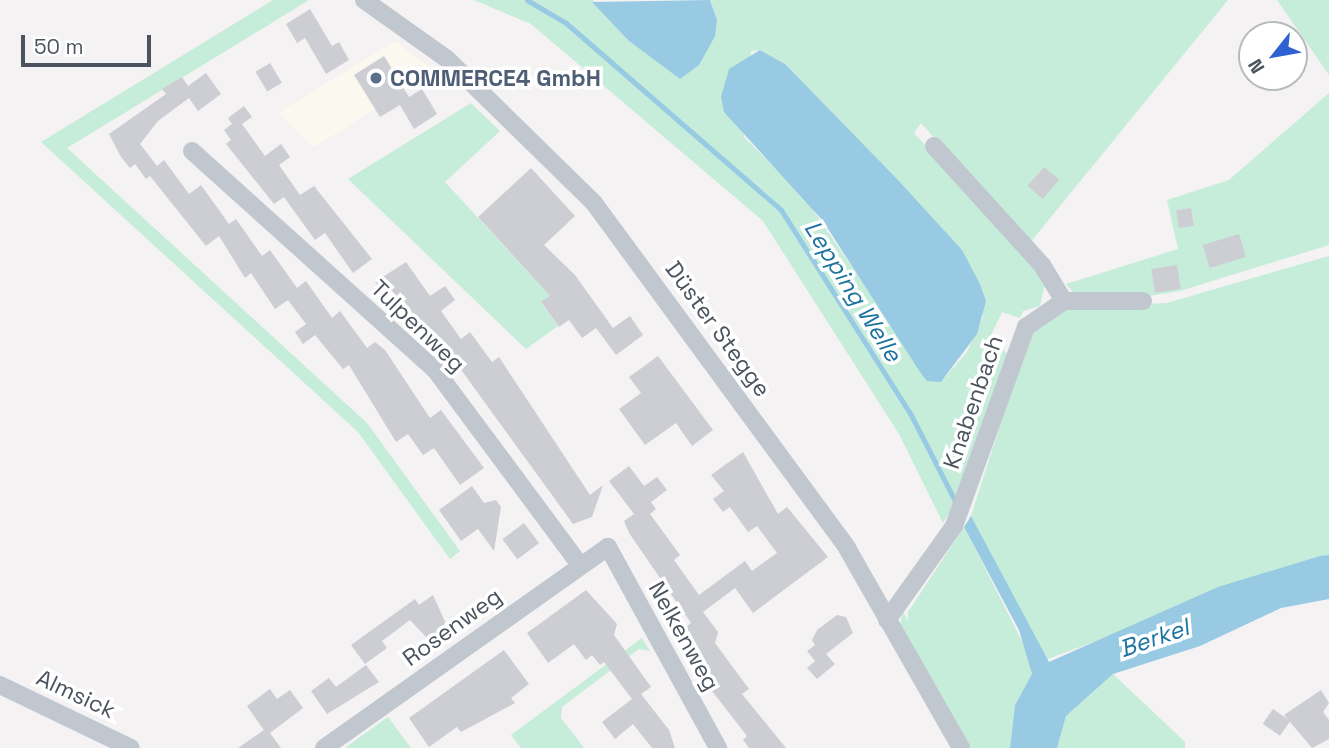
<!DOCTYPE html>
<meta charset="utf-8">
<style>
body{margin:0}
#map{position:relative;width:1329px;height:748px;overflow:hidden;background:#f4f2f2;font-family:"Space Grotesk",sans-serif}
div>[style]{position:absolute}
.commercial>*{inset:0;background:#fbf9ef}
.green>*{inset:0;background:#c6ecda}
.water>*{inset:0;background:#98cae4}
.stream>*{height:5px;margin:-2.5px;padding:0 2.5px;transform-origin:2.5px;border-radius:2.5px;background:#98cae4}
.building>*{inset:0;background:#ccced4;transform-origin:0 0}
.street>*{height:18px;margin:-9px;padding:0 9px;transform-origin:9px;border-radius:9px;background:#c1c7cf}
.dots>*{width:19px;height:19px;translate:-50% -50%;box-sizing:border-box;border:4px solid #fff;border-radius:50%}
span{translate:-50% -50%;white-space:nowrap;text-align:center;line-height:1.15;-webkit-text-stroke:7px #fff;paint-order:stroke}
.service-label{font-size:23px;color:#4e5e75;font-weight:700}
.left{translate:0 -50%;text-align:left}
.street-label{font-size:23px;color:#4b535e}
.water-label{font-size:24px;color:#1c73a0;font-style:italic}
.north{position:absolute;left:1238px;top:21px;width:70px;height:70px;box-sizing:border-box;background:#fff;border:2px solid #b7babf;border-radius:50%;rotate:239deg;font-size:19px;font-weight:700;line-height:28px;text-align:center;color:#4b535e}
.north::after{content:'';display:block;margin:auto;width:24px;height:32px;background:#2e61d2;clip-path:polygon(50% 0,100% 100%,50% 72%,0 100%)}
.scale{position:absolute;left:21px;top:35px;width:130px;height:32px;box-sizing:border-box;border:4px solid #4b535e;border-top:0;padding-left:9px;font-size:21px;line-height:24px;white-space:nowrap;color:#4b535e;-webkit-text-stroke:5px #fff;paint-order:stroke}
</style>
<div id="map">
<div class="commercial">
<div style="clip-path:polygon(395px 41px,435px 72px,314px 147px,278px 113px)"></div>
</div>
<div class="green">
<div style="clip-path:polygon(273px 0,309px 0,67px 148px,367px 423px,460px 551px,450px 559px,358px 432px,41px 142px)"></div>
<div style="clip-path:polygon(evenodd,474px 0,593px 0,629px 41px,680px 79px,717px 20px,710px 0,1228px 0,1029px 244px,921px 123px,914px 133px,1041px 270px,1045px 284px,1040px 306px,1023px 311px,1020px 318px,1002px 312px,991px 335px,1008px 355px,960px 496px,943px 523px,899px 434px,763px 221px,531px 24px,474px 0,761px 50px,785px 64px,962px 250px,983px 317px,967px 352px,941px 382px,895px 330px,802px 194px,744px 137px,751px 51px,761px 50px)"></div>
<div style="clip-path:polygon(1277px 0,1329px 0,1329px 75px)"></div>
<div style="clip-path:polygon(1329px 93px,1329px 245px,1180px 291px,1143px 297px,1076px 296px,1066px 284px,1178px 249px,1167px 200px,1229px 180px)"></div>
<div style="clip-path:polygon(471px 103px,500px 131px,445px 182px,550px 296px,541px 303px,558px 326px,526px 349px,348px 179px)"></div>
<div style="clip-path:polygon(1329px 256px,1329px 555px,1045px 660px,971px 516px,1032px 326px,1067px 307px,1167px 303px)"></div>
<div style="clip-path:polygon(964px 527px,1028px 653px,1032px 675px,1015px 705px,1010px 748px,967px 748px,900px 628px,902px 610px,908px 621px,908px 612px)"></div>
<div style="clip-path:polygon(642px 638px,650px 651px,639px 649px,562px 707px,561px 718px,584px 748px,521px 748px,511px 735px)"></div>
<div style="clip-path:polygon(1113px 674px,1185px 742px,1185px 748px,1057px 748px,1066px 716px)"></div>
<div style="clip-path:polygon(388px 717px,411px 748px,345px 748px,349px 745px)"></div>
</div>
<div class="water">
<div style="clip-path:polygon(710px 0,717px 20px,715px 36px,699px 65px,680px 79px,629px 41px,592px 2px)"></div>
<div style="clip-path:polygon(760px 50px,785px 64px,897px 179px,962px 250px,980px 284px,986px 301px,977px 334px,941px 382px,927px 381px,920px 372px,823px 221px,724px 112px,721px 97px,729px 69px)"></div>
<div style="clip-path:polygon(971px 516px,1049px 662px,1218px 587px,1320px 556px,1329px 555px,1329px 599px,1281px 608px,1200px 646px,1113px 674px,1066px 716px,1057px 748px,1010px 748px,1015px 705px,1032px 674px,1019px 630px,964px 527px)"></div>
</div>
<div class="stream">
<div style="left:527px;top:0;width:45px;rotate:30.5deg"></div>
<div style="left:566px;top:23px;width:285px;rotate:41deg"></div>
<div style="left:781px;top:210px;width:241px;rotate:57.6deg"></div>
<div style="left:910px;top:413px;width:101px;rotate:62.9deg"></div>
</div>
<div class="building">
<div style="clip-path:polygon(310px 9px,332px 46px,339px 42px,349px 60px,326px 74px,305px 38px,297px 43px,286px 24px)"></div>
<div style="clip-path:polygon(384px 56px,409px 97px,422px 89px,437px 114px,414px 129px,400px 105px,380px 117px,354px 75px)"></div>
<div style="left:270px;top:63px;width:23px;height:17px;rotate:59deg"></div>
<div style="clip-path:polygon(206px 73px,221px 94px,198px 111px,189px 98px,158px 121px,140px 144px,157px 166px,164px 160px,189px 194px,201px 185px,229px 224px,236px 219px,262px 256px,270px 250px,297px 288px,306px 281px,332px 318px,340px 311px,367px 348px,375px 342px,385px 350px,430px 418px,441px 410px,484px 468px,460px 485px,434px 448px,423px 455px,408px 434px,396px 442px,349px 365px,343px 369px,315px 335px,303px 344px,295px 332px,306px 324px,288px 300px,275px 309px,251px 273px,245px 278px,219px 236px,206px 246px,150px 176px,146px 179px,135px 164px,130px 168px,121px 157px,109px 134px,166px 94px,162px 89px,182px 77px,188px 86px)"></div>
<div style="clip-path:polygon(244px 106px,252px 117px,242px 124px,265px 156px,281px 144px,290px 157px,279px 165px,300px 195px,314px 186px,372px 259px,353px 273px,325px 233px,315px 240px,284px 197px,274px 204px,226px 144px,231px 140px,224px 130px,232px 124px,228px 118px)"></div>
<div style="left:1044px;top:167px;width:20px;height:25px;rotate:41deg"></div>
<div style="clip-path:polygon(531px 168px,575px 216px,544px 245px,575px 275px,613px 328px,630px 316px,643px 335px,616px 355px,596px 328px,582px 338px,569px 320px,559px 327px,541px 302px,550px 296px,478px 217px)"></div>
<div style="left:1191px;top:208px;width:18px;height:15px;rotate:81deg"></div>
<div style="left:1239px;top:234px;width:24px;height:38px;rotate:73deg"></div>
<div style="clip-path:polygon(406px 262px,430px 296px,445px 286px,455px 300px,441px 311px,461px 339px,470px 332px,492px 362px,499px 357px,590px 495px,603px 485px,592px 517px,573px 524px,441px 342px,436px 345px,404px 301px,396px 306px,375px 282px)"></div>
<div style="left:1177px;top:265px;width:24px;height:26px;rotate:81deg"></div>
<div style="clip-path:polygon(658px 356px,713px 430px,692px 446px,676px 423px,645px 445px,619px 409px,641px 393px,629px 377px)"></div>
<div style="clip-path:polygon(743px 452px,778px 514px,787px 507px,828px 557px,753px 613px,735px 588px,703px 612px,718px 632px,715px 643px,749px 689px,742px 694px,786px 748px,749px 748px,743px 740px,747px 736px,712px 691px,716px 687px,695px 659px,700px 655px,681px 631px,691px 623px,629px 533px,624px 521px,634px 514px,609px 481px,629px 466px,644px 486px,657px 477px,667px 490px,651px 502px,656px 509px,650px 514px,680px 555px,674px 560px,699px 595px,745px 561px,752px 571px,777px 553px,757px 526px,748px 532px,730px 507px,723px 512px,713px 499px,724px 491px,711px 475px)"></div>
<div style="clip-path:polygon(472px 486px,484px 503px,496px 500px,501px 507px,494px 551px,478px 529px,461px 541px,439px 510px)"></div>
<div style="left:524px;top:523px;width:25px;height:27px;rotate:53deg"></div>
<div style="clip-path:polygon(586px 590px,617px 624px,614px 635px,651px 687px,641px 694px,669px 730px,675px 748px,652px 748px,633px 724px,615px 739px,602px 722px,632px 699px,604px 662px,600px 665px,592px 655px,586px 660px,574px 644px,548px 663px,527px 633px)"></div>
<div style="clip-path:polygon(433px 595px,447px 626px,429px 640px,410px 620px,382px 641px,387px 648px,365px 664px,351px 645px,415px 599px,419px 605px)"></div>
<div style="clip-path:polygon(837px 615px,846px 617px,853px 633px,826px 654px,835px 664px,817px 679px,807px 668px,815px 661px,807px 651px,815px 645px,812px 640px,817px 630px)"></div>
<div style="clip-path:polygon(504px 650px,529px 684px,511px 698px,515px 703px,461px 732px,457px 727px,429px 747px,409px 718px)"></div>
<div style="clip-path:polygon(366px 665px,379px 682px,327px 714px,311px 691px,329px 678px,336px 687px)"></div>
<div style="clip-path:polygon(270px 689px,277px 699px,290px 690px,303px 708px,270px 733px,281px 748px,238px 748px,264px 730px,247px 706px)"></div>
<div style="clip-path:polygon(1321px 690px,1329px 703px,1323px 712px,1329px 720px,1329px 739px,1312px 748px,1284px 715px)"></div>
<div style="left:1273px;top:709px;width:21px;height:18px;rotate:35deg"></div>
</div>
<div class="street">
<div style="left:364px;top:0;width:102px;rotate:35.4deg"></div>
<div style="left:447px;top:59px;width:206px;rotate:44.4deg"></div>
<div style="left:594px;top:203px;width:428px;rotate:53.7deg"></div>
<div style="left:847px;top:548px;width:230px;rotate:60.3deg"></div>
<div style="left:934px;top:146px;width:161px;rotate:47.8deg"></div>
<div style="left:1042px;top:265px;width:42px;rotate:58.6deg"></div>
<div style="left:192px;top:151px;width:329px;rotate:42deg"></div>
<div style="left:436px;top:371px;width:242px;rotate:53.4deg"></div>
<div style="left:887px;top:620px;width:115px;rotate:-54.5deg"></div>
<div style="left:954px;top:526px;width:212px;rotate:-70.1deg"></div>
<div style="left:1026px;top:327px;width:46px;rotate:-34.4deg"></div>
<div style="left:1064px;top:301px;width:79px"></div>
<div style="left:0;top:685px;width:145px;rotate:25.7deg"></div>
<div style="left:324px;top:748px;width:348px;rotate:-35.3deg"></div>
<div style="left:608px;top:547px;width:229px;rotate:61.3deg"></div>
</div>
<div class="dots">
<div style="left:376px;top:78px;background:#5c6f8a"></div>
</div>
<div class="service-label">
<span class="left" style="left:390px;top:78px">COMMERCE4 GmbH</span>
</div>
<div class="street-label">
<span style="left:418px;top:326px;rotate:44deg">Tulpenweg</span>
<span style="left:718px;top:329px;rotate:54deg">Düster Stegge</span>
<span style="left:973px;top:402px;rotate:-71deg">Knabenbach</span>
<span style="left:452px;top:627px;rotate:-36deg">Rosenweg</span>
<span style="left:684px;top:636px;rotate:61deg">Nelkenweg</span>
<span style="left:76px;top:694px;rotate:25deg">Almsick</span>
</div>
<div class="water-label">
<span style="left:853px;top:291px;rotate:58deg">Lepping Welle</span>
<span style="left:1154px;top:638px;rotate:-19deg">Berkel</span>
</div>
<div class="north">N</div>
<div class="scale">50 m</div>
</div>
